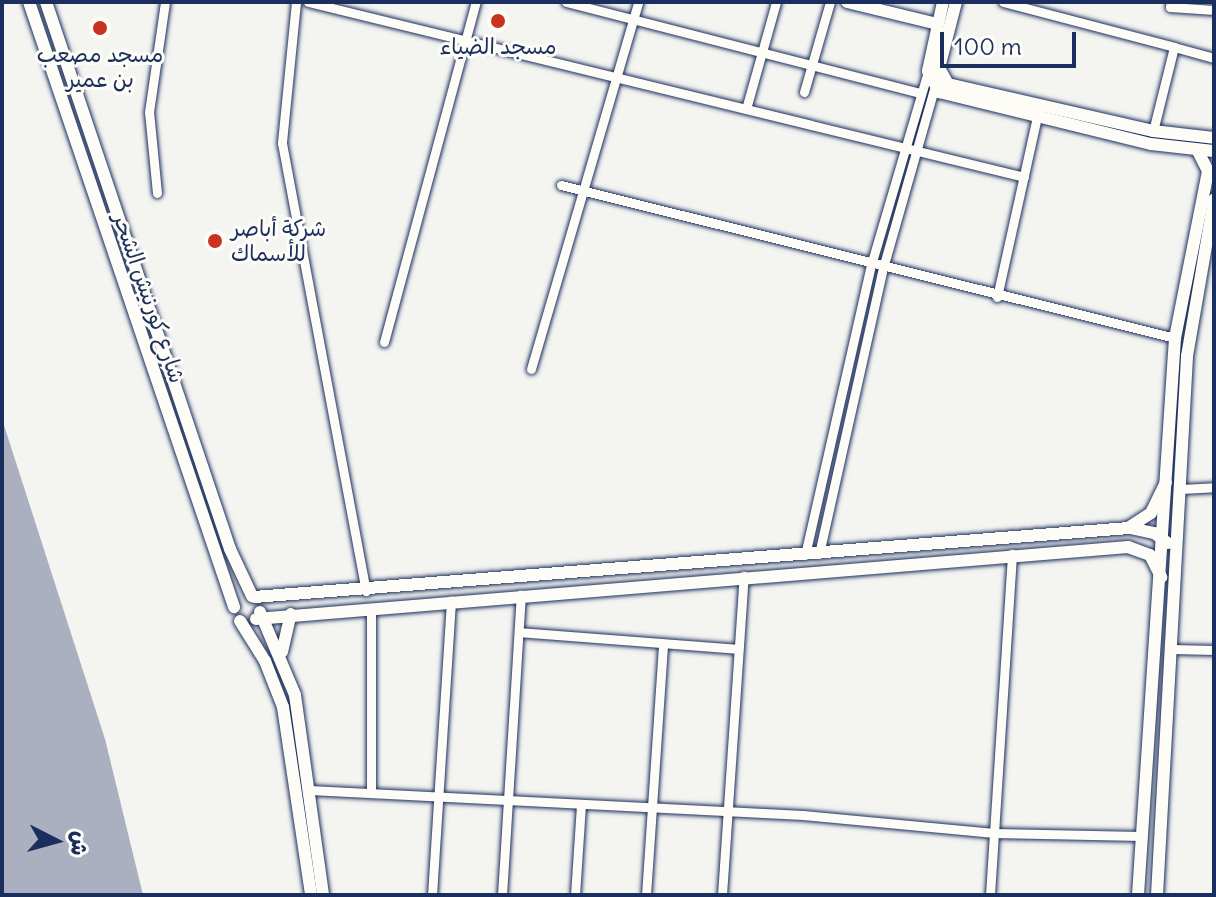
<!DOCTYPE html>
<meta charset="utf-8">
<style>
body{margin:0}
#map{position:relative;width:1216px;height:897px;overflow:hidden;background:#f4f4f1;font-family:Delius,"Playpen Sans Arabic",sans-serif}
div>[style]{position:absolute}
.water>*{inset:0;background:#aab0bf}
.roads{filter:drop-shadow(0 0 2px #1b2f5e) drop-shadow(0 0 2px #1b2f5e)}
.minor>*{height:9px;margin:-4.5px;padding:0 4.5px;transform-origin:4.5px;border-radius:4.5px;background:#fdfcf7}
.tertiary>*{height:12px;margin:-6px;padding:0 6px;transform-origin:6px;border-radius:6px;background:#fdfcf7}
.dots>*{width:22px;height:22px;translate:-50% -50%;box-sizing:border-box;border:4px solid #fdfcf7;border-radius:50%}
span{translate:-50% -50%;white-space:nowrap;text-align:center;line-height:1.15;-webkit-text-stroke:6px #fdfcf7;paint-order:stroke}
.poi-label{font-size:22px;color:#1b2f5e}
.left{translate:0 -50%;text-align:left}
.street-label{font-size:22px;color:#1b2f5e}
.frame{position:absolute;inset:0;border:4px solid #1b2f5e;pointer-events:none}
.north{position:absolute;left:16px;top:801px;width:80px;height:80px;-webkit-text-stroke:6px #fdfcf7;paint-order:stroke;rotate:96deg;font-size:22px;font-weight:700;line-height:32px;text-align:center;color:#1b2f5e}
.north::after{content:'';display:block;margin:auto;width:28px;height:36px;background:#1b2f5e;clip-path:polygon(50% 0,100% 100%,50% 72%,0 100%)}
.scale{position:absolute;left:940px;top:32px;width:136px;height:36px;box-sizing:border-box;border:4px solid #1b2f5e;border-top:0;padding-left:10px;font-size:24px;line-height:28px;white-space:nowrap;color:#1b2f5e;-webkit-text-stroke:6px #fdfcf7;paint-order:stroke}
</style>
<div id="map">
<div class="water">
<div style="clip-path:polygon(2px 419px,105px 739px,143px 895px,2px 895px)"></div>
</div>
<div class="roads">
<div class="minor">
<div style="left:296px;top:2px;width:142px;rotate:95.7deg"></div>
<div style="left:282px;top:143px;width:456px;rotate:79.4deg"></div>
<div style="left:308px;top:2px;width:737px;rotate:13.73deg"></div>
<div style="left:566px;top:2px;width:366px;rotate:14.4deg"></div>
<div style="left:1003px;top:2px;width:177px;rotate:14.7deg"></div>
<div style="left:1174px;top:47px;width:87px;rotate:104deg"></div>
<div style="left:1171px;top:2px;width:5px;rotate:101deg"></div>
<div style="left:1170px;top:7px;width:44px;rotate:3.9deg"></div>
<div style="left:1174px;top:47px;width:41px;rotate:15.4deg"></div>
<div style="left:804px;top:92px;width:94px;rotate:-73.9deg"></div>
<div style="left:746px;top:109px;width:111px;rotate:-74.3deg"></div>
<div style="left:561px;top:185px;width:633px;rotate:13.99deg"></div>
<div style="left:157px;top:193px;width:81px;rotate:-95.6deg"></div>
<div style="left:149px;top:112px;width:111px;rotate:-81.7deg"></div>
<div style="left:997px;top:297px;width:184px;rotate:-77.5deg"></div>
<div style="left:384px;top:342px;width:352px;rotate:-74.9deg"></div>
<div style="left:531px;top:369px;width:382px;rotate:-73.7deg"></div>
<div style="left:1181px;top:489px;width:33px;rotate:-3deg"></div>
<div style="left:819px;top:554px;width:293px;rotate:-77.4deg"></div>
<div style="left:883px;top:268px;width:186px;rotate:-74.1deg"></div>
<div style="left:805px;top:555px;width:297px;rotate:-77.2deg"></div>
<div style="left:871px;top:265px;width:202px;rotate:-73.6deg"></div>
<div style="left:519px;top:632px;width:220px;rotate:4.4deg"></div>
<div style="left:1172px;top:649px;width:42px;rotate:1.4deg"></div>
<div style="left:309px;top:790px;width:495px;rotate:2.9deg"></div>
<div style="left:803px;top:815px;width:192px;rotate:5.4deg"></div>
<div style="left:994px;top:833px;width:147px;rotate:1.2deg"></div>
<div style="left:371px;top:792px;width:184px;rotate:-90deg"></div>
<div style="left:432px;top:895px;width:295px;rotate:-86.3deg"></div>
<div style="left:502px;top:895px;width:301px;rotate:-86.4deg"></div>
<div style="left:575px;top:895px;width:91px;rotate:-86.2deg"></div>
<div style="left:646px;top:895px;width:252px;rotate:-86.1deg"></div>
<div style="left:722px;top:895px;width:320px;rotate:-86.1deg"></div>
<div style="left:990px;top:895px;width:342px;rotate:-86.3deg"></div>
</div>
<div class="tertiary">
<div style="left:29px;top:2px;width:639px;rotate:71.28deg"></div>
<div style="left:46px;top:2px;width:577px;rotate:71.41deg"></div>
<div style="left:230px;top:549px;width:52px;rotate:64.9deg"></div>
<div style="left:847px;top:2px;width:93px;rotate:13.7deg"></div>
<div style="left:943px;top:2px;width:71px;rotate:102.3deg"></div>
<div style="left:928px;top:71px;width:24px;rotate:62deg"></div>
<div style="left:939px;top:92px;width:218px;rotate:13.8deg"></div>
<div style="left:1151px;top:144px;width:63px;rotate:6.3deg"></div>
<div style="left:956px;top:2px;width:68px;rotate:104.4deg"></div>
<div style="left:939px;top:68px;width:18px;rotate:61deg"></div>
<div style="left:948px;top:84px;width:210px;rotate:12.9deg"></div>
<div style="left:1153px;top:131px;width:61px;rotate:6.5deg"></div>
<div style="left:1130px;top:528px;width:25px;rotate:12deg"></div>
<div style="left:1154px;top:533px;width:17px;rotate:36deg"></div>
<div style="left:254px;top:597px;width:877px;rotate:-4.51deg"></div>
<div style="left:1128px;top:528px;width:27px;rotate:-33deg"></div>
<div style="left:1151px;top:513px;width:34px;rotate:-64deg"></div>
<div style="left:260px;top:612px;width:90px;rotate:67.1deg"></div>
<div style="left:295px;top:695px;width:202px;rotate:82deg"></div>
<div style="left:256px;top:619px;width:875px;rotate:-4.72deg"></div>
<div style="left:1128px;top:547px;width:23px;rotate:20deg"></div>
<div style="left:1150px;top:555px;width:25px;rotate:63deg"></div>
<div style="left:240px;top:621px;width:47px;rotate:58deg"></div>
<div style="left:265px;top:661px;width:49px;rotate:68.6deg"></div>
<div style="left:283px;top:707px;width:190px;rotate:81.5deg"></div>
<div style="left:282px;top:652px;width:39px;rotate:-77deg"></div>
<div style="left:1138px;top:895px;width:558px;rotate:-86.2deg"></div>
<div style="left:1175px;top:338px;width:170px;rotate:-78.8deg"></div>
<div style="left:1208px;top:171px;width:22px;rotate:-117deg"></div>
<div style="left:1157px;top:895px;width:540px;rotate:-86.81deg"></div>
<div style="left:1187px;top:356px;width:159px;rotate:-80.2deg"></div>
</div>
</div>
<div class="dots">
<div style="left:498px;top:21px;background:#c8321e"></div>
<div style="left:100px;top:28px;background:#c8321e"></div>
<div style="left:215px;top:241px;background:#c8321e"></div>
</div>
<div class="poi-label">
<span style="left:498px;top:47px">مسجد الضياء</span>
<span style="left:100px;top:67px">مسجد مصعب<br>بن عمير</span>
<span class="left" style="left:231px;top:241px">شركة أباصر<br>للأسماك</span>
</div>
<div class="street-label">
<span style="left:149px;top:298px;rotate:71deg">شارع كورنيش الشحر</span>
</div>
<div class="frame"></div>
<div class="north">ش</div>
<div class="scale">100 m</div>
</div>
